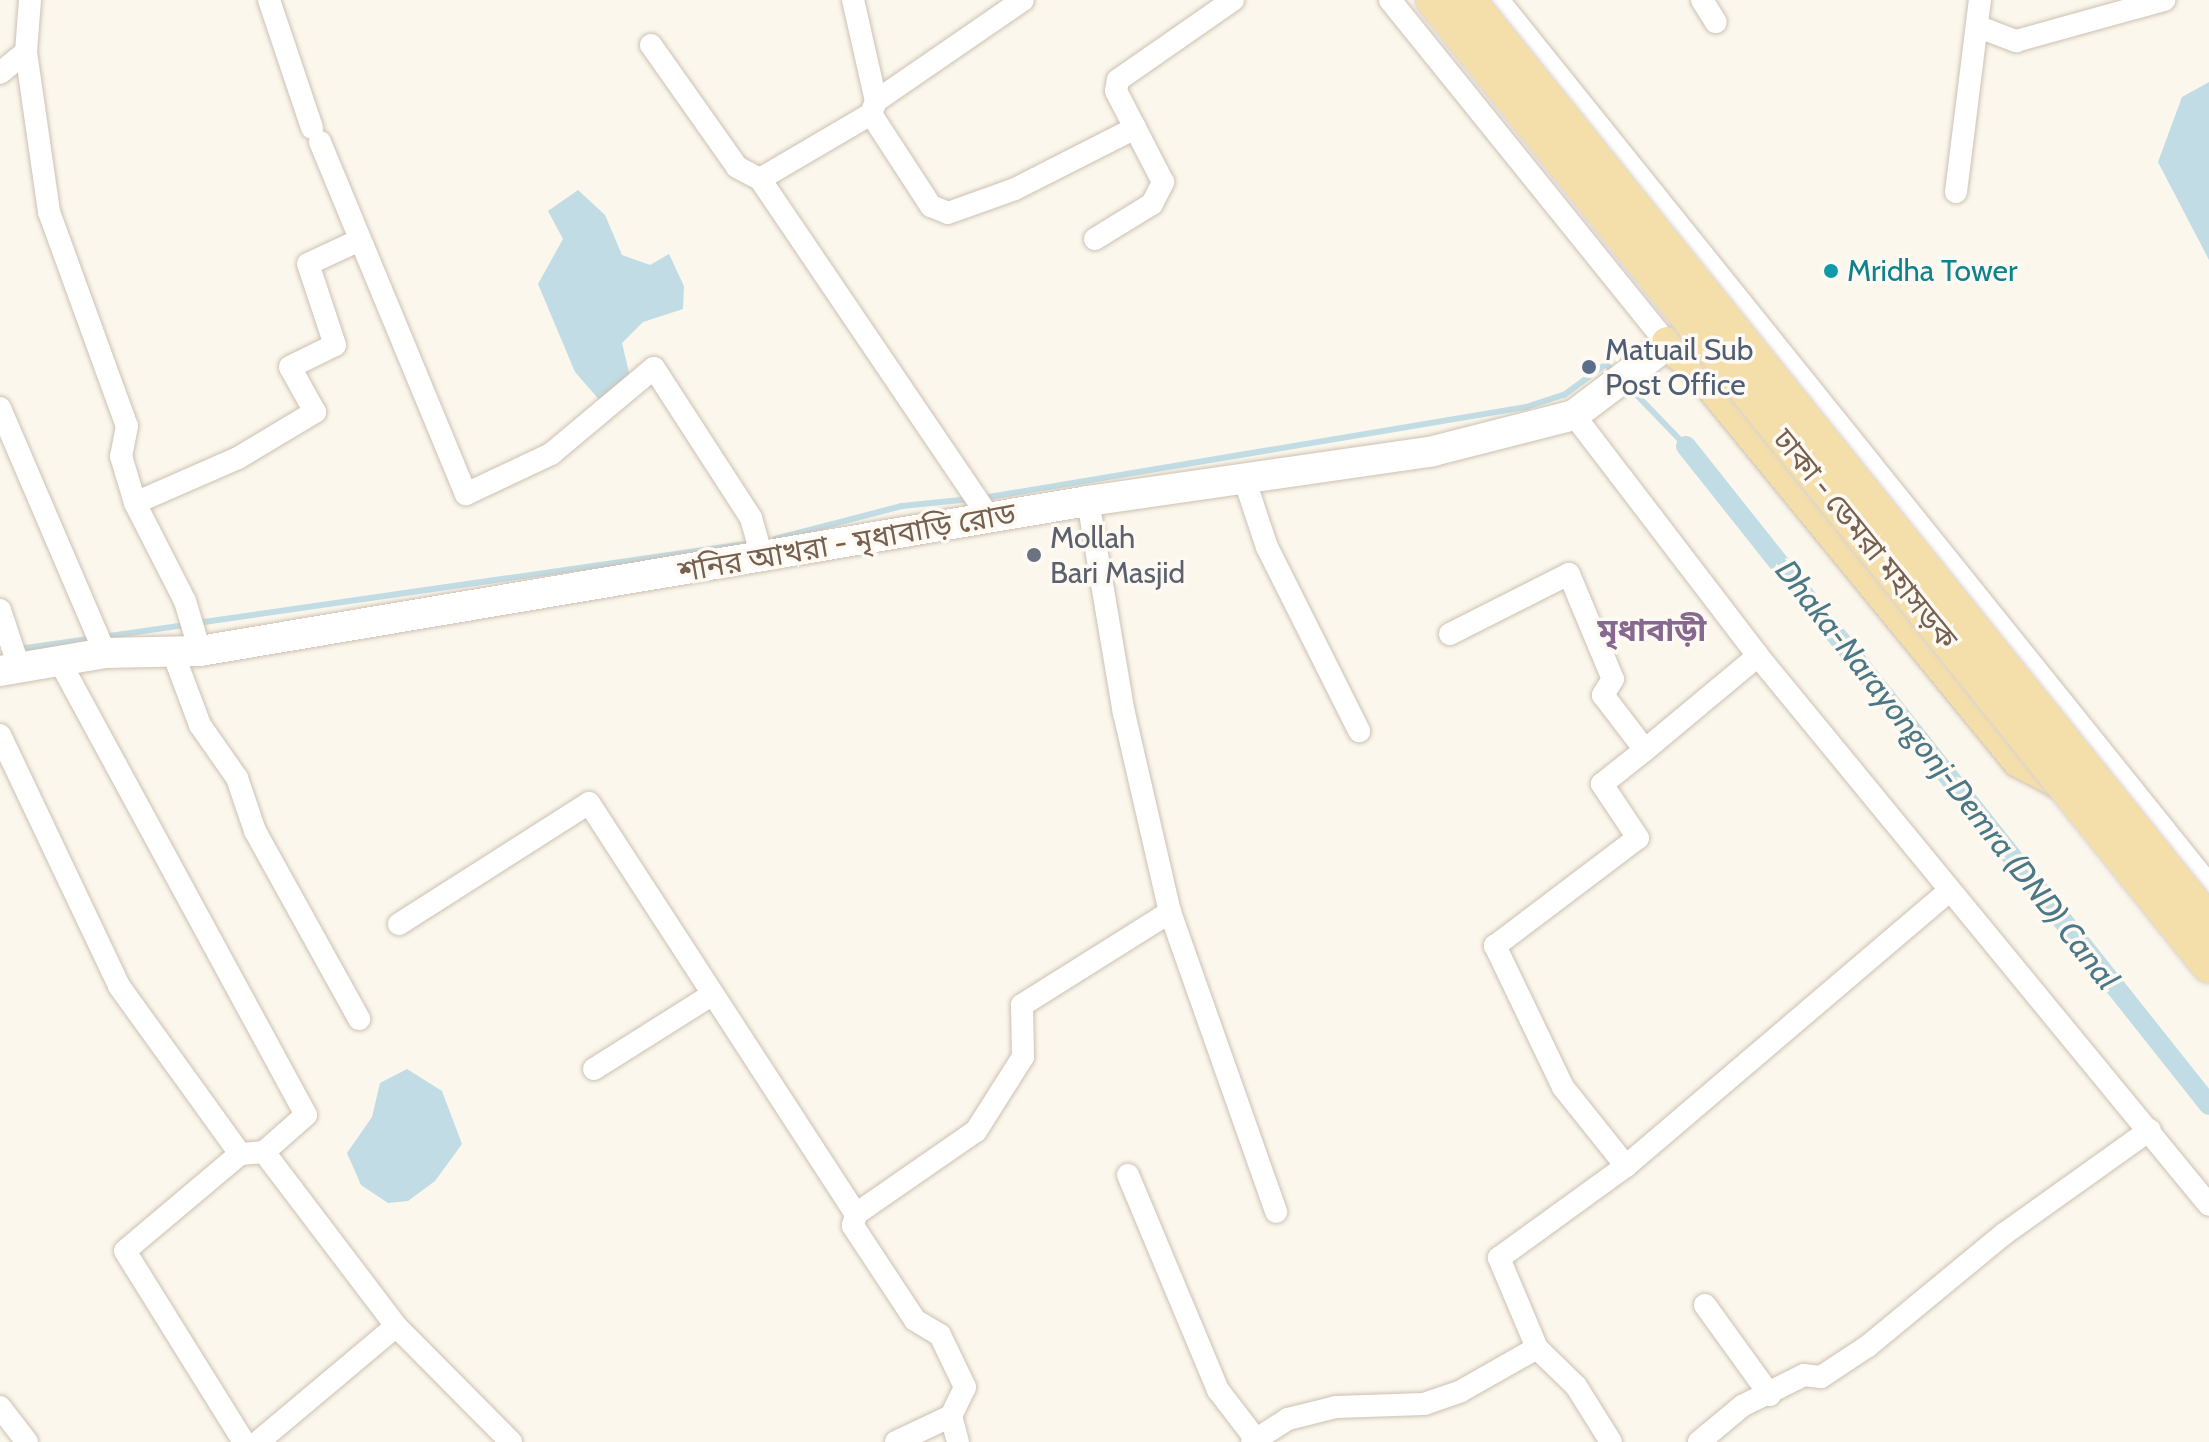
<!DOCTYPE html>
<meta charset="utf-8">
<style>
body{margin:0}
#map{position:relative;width:2209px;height:1442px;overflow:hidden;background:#fbf7ec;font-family:Cabin,"Noto Sans Bengali",sans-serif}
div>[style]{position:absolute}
.water>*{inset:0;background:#c1dce4}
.stream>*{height:6px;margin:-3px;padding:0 3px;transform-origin:3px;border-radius:3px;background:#c1dce4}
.canal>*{height:20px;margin:-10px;padding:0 10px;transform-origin:10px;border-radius:10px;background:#c1dce4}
.roads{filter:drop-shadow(0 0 2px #cdc0b2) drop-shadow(0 0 2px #cdc0b2)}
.street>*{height:22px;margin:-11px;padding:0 11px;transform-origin:11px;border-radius:11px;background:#fff}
.secondary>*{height:30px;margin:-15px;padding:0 15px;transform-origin:15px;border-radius:15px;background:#fff}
.primary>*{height:34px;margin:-17px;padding:0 17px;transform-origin:17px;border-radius:17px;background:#f4dfab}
.bridges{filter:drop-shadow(0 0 2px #d9d2ce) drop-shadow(0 0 2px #d9d2ce)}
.primary-bridge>*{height:34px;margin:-17px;padding:0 17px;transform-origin:17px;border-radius:17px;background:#f4dfab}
.dots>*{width:22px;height:22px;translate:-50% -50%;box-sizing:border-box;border:4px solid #fefaf3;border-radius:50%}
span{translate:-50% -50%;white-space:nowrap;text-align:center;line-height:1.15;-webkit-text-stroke:7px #fefaf3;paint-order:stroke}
.culture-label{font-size:30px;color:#0d838f}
.left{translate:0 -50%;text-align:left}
.service-label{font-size:30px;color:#4e5e75}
.worship-label{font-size:30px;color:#5b616d}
.street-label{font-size:30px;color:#766050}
.neighbourhood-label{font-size:32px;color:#876890;font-weight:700}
.water-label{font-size:32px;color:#4b7886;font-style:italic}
</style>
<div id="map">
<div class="water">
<div style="clip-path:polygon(2209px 82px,2209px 260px,2158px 162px,2182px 97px)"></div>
<div style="clip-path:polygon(578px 190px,605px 215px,622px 255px,650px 265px,669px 254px,684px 286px,683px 309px,643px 322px,622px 343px,632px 385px,602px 403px,575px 372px,538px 284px,563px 239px,548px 211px)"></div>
<div style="clip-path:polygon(407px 1069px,442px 1091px,462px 1144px,435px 1181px,408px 1201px,388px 1203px,361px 1185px,347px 1153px,372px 1117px,380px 1083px)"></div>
</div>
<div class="stream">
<div style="left:1629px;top:387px;width:82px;rotate:46deg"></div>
<div style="left:983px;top:498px;width:551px;rotate:-9.51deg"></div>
<div style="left:1526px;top:407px;width:40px;rotate:-18deg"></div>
<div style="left:1564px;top:395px;width:52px;rotate:-36.4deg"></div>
<div style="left:1606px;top:364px;width:13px;rotate:45deg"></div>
<div style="left:775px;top:539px;width:131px;rotate:-14.6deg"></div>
<div style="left:902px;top:506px;width:69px;rotate:-5.8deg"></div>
<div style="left:197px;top:623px;width:561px;rotate:-8.2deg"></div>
<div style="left:19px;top:649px;width:169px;rotate:-8.2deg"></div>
</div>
<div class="canal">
<div style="left:1686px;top:446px;width:841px;rotate:51.56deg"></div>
</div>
<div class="roads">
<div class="street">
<div style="left:30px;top:0;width:52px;rotate:94.4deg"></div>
<div style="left:26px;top:52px;width:162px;rotate:81.8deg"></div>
<div style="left:49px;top:212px;width:228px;rotate:70deg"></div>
<div style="left:127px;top:426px;width:31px;rotate:101deg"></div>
<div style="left:121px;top:456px;width:49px;rotate:73.4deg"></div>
<div style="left:135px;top:503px;width:110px;rotate:63deg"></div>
<div style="left:185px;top:601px;width:52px;rotate:73.3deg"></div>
<div style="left:269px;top:0;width:135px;rotate:71.4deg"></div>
<div style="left:1390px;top:0;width:442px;rotate:51.1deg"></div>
<div style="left:1668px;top:344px;width:13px;rotate:4deg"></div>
<div style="left:1498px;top:0;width:1135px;rotate:51.22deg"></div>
<div style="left:1702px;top:0;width:26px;rotate:58deg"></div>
<div style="left:1979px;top:27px;width:40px;rotate:21deg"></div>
<div style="left:2016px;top:41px;width:154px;rotate:-15.5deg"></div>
<div style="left:651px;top:45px;width:149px;rotate:54.8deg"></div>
<div style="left:737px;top:167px;width:26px;rotate:28deg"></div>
<div style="left:760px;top:179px;width:408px;rotate:55.9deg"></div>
<div style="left:0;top:73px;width:33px;rotate:-39deg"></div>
<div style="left:876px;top:101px;width:178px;rotate:-34.5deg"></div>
<div style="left:871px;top:114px;width:110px;rotate:56.9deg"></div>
<div style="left:931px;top:206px;width:18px;rotate:22deg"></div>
<div style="left:948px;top:213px;width:71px;rotate:-19.7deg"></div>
<div style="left:1015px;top:189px;width:135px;rotate:-26.9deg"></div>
<div style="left:320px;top:142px;width:381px;rotate:67.5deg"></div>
<div style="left:466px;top:494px;width:94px;rotate:-25.2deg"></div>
<div style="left:551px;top:454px;width:134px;rotate:-39.9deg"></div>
<div style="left:654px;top:368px;width:179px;rotate:57.1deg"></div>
<div style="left:751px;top:518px;width:44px;rotate:74.1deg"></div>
<div style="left:760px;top:179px;width:129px;rotate:-30.4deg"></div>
<div style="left:871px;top:114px;width:14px;rotate:-69deg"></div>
<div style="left:876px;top:101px;width:104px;rotate:-102.8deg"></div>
<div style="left:1956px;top:192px;width:193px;rotate:-82.9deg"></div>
<div style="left:1095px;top:239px;width:67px;rotate:-31.6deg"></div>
<div style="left:1152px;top:204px;width:25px;rotate:-63deg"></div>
<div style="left:1163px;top:182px;width:102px;rotate:-117.3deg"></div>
<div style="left:1116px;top:91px;width:11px;rotate:-80deg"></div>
<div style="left:1118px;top:80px;width:140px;rotate:-34.8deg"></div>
<div style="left:0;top:408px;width:267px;rotate:66.8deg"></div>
<div style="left:1574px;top:415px;width:303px;rotate:52.6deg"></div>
<div style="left:1758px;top:656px;width:710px;rotate:50.6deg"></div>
<div style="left:1244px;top:478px;width:73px;rotate:71.6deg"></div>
<div style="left:1267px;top:547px;width:206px;rotate:63.4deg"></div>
<div style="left:1088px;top:501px;width:215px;rotate:80.4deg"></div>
<div style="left:1124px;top:713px;width:204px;rotate:77deg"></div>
<div style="left:1170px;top:912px;width:318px;rotate:70.5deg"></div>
<div style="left:135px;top:503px;width:112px;rotate:-23.6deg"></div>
<div style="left:238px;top:458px;width:90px;rotate:-30.9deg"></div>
<div style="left:315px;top:412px;width:51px;rotate:-119.1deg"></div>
<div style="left:290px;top:367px;width:50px;rotate:-26.1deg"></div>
<div style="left:335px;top:345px;width:85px;rotate:-108.4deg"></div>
<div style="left:308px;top:264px;width:57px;rotate:-24.8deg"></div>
<div style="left:0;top:610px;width:60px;rotate:71.6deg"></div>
<div style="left:1450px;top:634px;width:133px;rotate:-26.8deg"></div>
<div style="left:1569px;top:574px;width:114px;rotate:67.3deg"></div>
<div style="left:1613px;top:679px;width:19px;rotate:122deg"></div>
<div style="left:1603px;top:695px;width:69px;rotate:52.6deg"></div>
<div style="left:1645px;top:750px;width:147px;rotate:-39.8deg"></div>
<div style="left:173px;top:653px;width:77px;rotate:69.4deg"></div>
<div style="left:200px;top:725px;width:65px;rotate:55.1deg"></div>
<div style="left:237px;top:778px;width:56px;rotate:71.2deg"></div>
<div style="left:255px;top:831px;width:215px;rotate:61deg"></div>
<div style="left:60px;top:662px;width:515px;rotate:61.5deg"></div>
<div style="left:306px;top:1115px;width:56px;rotate:138.6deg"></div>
<div style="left:264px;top:1152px;width:24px;rotate:175deg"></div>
<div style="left:240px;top:1154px;width:150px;rotate:139.9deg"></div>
<div style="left:125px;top:1251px;width:225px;rotate:58.1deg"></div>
<div style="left:0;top:735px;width:278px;rotate:64.6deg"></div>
<div style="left:119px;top:986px;width:207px;rotate:54.2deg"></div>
<div style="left:399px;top:924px;width:225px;rotate:-32.5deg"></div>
<div style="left:589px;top:803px;width:490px;rotate:57deg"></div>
<div style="left:594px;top:1069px;width:137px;rotate:-32.2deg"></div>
<div style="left:264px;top:1152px;width:218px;rotate:52.8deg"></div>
<div style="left:396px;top:1326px;width:163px;rotate:45.2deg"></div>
<div style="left:1626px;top:1166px;width:101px;rotate:-128.6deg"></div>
<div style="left:1563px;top:1087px;width:157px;rotate:-115.7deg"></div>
<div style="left:1495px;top:946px;width:179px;rotate:-37.1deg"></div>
<div style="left:1638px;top:838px;width:65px;rotate:-123.7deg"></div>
<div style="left:1602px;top:784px;width:55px;rotate:-38.3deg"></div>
<div style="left:1128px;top:1175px;width:233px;rotate:67.3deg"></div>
<div style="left:1218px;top:1390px;width:59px;rotate:52.5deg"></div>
<div style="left:1705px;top:1305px;width:111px;rotate:54.2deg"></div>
<div style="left:0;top:1407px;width:44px;rotate:52.4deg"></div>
<div style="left:258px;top:1442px;width:180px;rotate:-40deg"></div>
<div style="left:896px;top:1442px;width:61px;rotate:-25.3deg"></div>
<div style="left:958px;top:1442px;width:27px;rotate:-105deg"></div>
<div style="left:951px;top:1416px;width:32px;rotate:-64deg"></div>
<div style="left:965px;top:1387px;width:58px;rotate:-115.7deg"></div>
<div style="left:940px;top:1335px;width:29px;rotate:-149deg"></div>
<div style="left:915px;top:1320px;width:113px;rotate:-123.4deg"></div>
<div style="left:853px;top:1226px;width:12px;rotate:-76deg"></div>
<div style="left:856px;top:1214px;width:146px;rotate:-34.7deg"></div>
<div style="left:976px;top:1131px;width:88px;rotate:-57.6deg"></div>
<div style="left:1023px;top:1057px;width:52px;rotate:-91.1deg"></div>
<div style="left:1022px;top:1005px;width:175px;rotate:-32.1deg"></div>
<div style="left:1252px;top:1442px;width:43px;rotate:-32.6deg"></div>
<div style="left:1288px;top:1419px;width:49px;rotate:-14deg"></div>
<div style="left:1336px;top:1407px;width:88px;rotate:-2deg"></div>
<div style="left:1424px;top:1404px;width:39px;rotate:-19deg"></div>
<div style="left:1461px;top:1391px;width:87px;rotate:-29.5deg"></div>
<div style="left:1611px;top:1442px;width:66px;rotate:-122deg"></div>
<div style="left:1576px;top:1386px;width:54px;rotate:-135.7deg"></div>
<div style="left:1537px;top:1348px;width:98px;rotate:-112.9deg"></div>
<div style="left:1499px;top:1258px;width:157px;rotate:-35.9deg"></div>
<div style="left:1626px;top:1166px;width:423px;rotate:-40.4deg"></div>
<div style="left:1699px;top:1442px;width:56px;rotate:-39.9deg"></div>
<div style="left:1742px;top:1406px;width:69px;rotate:-26.6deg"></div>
<div style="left:1804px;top:1375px;width:17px;rotate:7deg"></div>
<div style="left:1821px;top:1377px;width:56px;rotate:-33.4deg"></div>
<div style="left:1868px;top:1346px;width:176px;rotate:-39.5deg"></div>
<div style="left:2004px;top:1234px;width:179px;rotate:-35.5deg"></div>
</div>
<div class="secondary">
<div style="left:0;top:671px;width:107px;rotate:-9.7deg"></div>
<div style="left:105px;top:653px;width:95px;rotate:-1.2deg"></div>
<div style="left:200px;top:651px;width:901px;rotate:-9.59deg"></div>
<div style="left:1088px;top:501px;width:349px;rotate:-8.2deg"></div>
<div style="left:1433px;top:451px;width:146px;rotate:-14.3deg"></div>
<div style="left:1574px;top:415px;width:118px;rotate:-37.1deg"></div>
</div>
<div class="primary">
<div style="left:1668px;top:344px;width:38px;rotate:39deg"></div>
<div style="left:1698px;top:368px;width:507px;rotate:50.69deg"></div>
<div style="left:2019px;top:760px;width:45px;rotate:27.7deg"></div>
</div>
</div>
<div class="bridges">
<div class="primary-bridge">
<div style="left:1433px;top:0;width:1239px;rotate:51.22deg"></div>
<div style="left:1468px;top:0;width:1183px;rotate:51.21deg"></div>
</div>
</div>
<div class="dots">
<div style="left:1831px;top:271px;background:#0f9aa8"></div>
<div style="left:1589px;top:367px;background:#5c6f8a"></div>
<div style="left:1034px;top:555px;background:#6b7280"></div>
</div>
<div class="culture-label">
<span class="left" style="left:1847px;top:271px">Mridha Tower</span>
</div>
<div class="service-label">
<span class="left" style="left:1605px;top:367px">Matuail Sub<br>Post Office</span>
</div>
<div class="worship-label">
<span class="left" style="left:1050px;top:555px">Mollah<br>Bari Masjid</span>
</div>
<div class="street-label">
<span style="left:1865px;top:539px;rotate:51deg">ঢাকা - ডেমরা মহাসড়ক</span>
<span style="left:847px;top:543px;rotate:-10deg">শনির আখরা - মৃধাবাড়ি রোড</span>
</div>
<div class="neighbourhood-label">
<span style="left:1652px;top:630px">মৃধাবাড়ী</span>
</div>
<div class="water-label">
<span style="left:1947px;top:775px;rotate:52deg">Dhaka-Narayongonj-Demra (DND) Canal</span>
</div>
</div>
